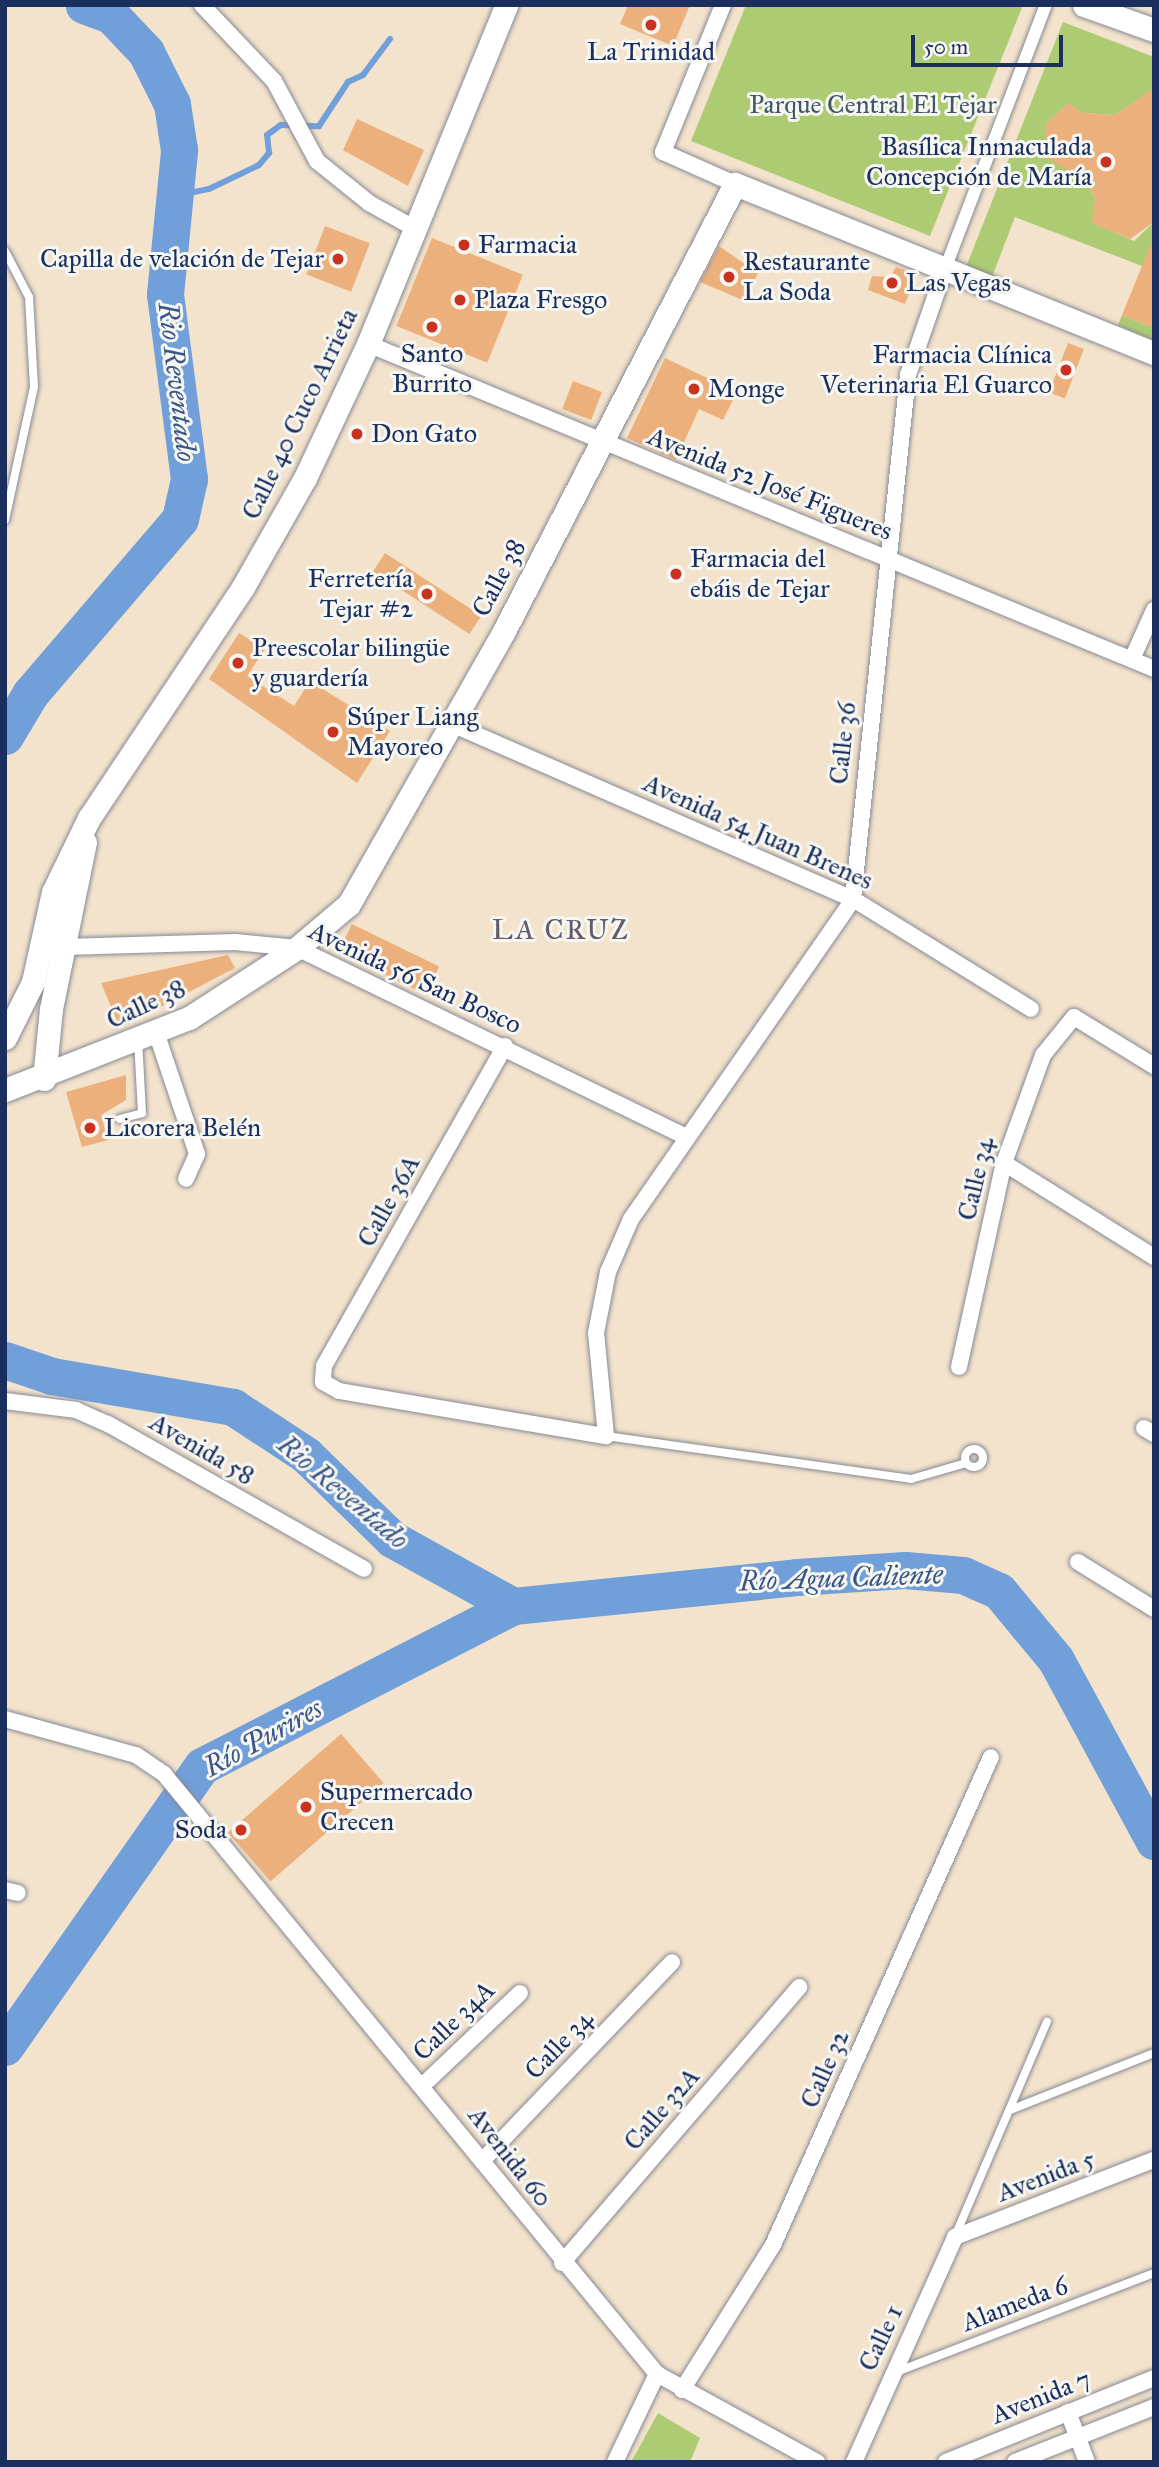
<!DOCTYPE html>
<meta charset="utf-8">
<style>
body{margin:0}
#map{position:relative;width:1159px;height:2467px;overflow:hidden;background:#f3e3cc;font-family:"IM FELL Great Primer",serif}
div>[style]{position:absolute}
.green>*{inset:0;background:#adcb73}
.stream>*{height:6px;margin:-3px;padding:0 3px;transform-origin:3px;border-radius:3px;background:#709fd9}
.river>*{height:37px;margin:-18.5px;padding:0 18.5px;transform-origin:18.5px;border-radius:18.5px;background:#709fd9}
.building>*{inset:0;background:#ecb07d;transform-origin:0 0}
.roads{filter:drop-shadow(0 0 2px #878995) drop-shadow(0 0 2px #878995)}
.service>*{height:8px;margin:-4px;padding:0 4px;transform-origin:4px;border-radius:4px;background:#fff}
.service>.ring{margin:-4px;padding:0;box-sizing:content-box;background:none;border:8px solid #fff;border-radius:50%}
.pedestrian>*{height:12px;margin:-6px;padding:0 6px;transform-origin:6px;border-radius:6px;background:#fff}
.minor>*{height:16px;margin:-8px;padding:0 8px;transform-origin:8px;border-radius:8px;background:#fff}
.secondary>*{height:23px;margin:-11.5px;padding:0 11.5px;transform-origin:11.5px;border-radius:11.5px;background:#fff}
.dots>*{width:19px;height:19px;translate:-50% -50%;box-sizing:border-box;border:4px solid #f6f6f2;border-radius:50%}
span{translate:-50% -50%;white-space:nowrap;text-align:center;line-height:1.15;-webkit-text-stroke:6px #f6f6f2;paint-order:stroke}
.poi-label{font-size:26px;color:#1b2f5e}
.right{translate:-100% -50%;text-align:right}
.left{translate:0 -50%;text-align:left}
.park-label{font-size:26px;color:#405663}
.street-label{font-size:26px;color:#1b2f5e}
.water-label{font-size:28px;color:#395689;font-style:italic}
.neighbourhood-label{font-size:28px;color:#645c69;letter-spacing:2px}
.frame{position:absolute;inset:0;border:7px solid #1b2f5e;pointer-events:none}
.scale{position:absolute;left:911px;top:35px;width:152px;height:32px;box-sizing:border-box;border:4px solid #1b2f5e;border-top:0;padding-left:9px;font-size:21px;line-height:24px;white-space:nowrap;color:#1b2f5e;-webkit-text-stroke:5px #f6f6f2;paint-order:stroke}
</style>
<div id="map">
<div class="green">
<div style="clip-path:polygon(746px 5px,1023px 5px,930px 236px,691px 141px)"></div>
<div style="clip-path:polygon(1063px 22px,1154px 57px,1154px 89px,1115px 115px,1083px 113px,1068px 103px,1045px 125px,1045px 156px,1085px 180px,1095px 198px,1093px 223px,1134px 241px,1154px 222px,1154px 248px,1142px 266px,1015px 217px,992px 277px,966px 267px)"></div>
<div style="clip-path:polygon(1122px 315px,1154px 328px,1154px 341px,1118px 325px)"></div>
<div style="clip-path:polygon(658px 2413px,700px 2438px,690px 2462px,631px 2462px)"></div>
</div>
<div class="stream">
<div style="left:171px;top:197px;width:39px;rotate:-12deg"></div>
<div style="left:209px;top:189px;width:55px;rotate:-25.6deg"></div>
<div style="left:259px;top:165px;width:16px;rotate:-50deg"></div>
<div style="left:269px;top:153px;width:18px;rotate:-96deg"></div>
<div style="left:267px;top:135px;width:17px;rotate:-36deg"></div>
<div style="left:281px;top:125px;width:38px;rotate:2deg"></div>
<div style="left:319px;top:126px;width:53px;rotate:-56.6deg"></div>
<div style="left:348px;top:82px;width:17px;rotate:-25deg"></div>
<div style="left:363px;top:75px;width:45px;rotate:-53.1deg"></div>
</div>
<div class="river">
<div style="left:5px;top:736px;width:49px;rotate:-59.2deg"></div>
<div style="left:30px;top:694px;width:230px;rotate:-49.4deg"></div>
<div style="left:180px;top:519px;width:41px;rotate:-77.3deg"></div>
<div style="left:189px;top:479px;width:187px;rotate:-97.4deg"></div>
<div style="left:165px;top:294px;width:145px;rotate:-84.4deg"></div>
<div style="left:179px;top:150px;width:47px;rotate:-98.7deg"></div>
<div style="left:172px;top:104px;width:58px;rotate:-116.6deg"></div>
<div style="left:146px;top:52px;width:51px;rotate:-133.4deg"></div>
<div style="left:111px;top:15px;width:29px;rotate:-160deg"></div>
<div style="left:5px;top:1360px;width:50px;rotate:18.8deg"></div>
<div style="left:52px;top:1376px;width:184px;rotate:9.7deg"></div>
<div style="left:233px;top:1407px;width:87px;rotate:33.3deg"></div>
<div style="left:306px;top:1455px;width:120px;rotate:44.3deg"></div>
<div style="left:392px;top:1539px;width:138px;rotate:29deg"></div>
<div style="left:5px;top:2047px;width:343px;rotate:-55deg"></div>
<div style="left:202px;top:1766px;width:350px;rotate:-27.2deg"></div>
<div style="left:513px;top:1606px;width:285px;rotate:-5.8deg"></div>
<div style="left:797px;top:1577px;width:108px;rotate:-3.7deg"></div>
<div style="left:905px;top:1570px;width:58px;rotate:4.9deg"></div>
<div style="left:963px;top:1575px;width:39px;rotate:24deg"></div>
<div style="left:999px;top:1591px;width:89px;rotate:50.4deg"></div>
<div style="left:1056px;top:1660px;width:206px;rotate:61.6deg"></div>
</div>
<div class="building">
<div style="clip-path:polygon(628px 5px,690px 5px,673px 46px,620px 24px)"></div>
<div style="clip-path:polygon(1154px 88px,1154px 222px,1130px 239px,1092px 223px,1095px 198px,1085px 180px,1045px 157px,1045px 125px,1068px 103px,1083px 113px,1115px 115px)"></div>
<div style="clip-path:polygon(357px 119px,424px 150px,408px 186px,343px 150px)"></div>
<div style="left:325px;top:226px;width:48px;height:52px;rotate:21deg"></div>
<div style="left:432px;top:238px;width:98px;height:95px;rotate:22deg"></div>
<div style="clip-path:polygon(1153px 239px,1154px 239px,1154px 328px,1122px 315px)"></div>
<div style="clip-path:polygon(719px 246px,758px 273px,745px 301px,700px 282px)"></div>
<div style="clip-path:polygon(896px 267px,917px 274px,905px 304px,868px 290px,872px 276px,890px 277px)"></div>
<div style="left:1068px;top:343px;width:17px;height:53px;rotate:21deg"></div>
<div style="clip-path:polygon(665px 358px,737px 392px,723px 420px,699px 409px,676px 460px,627px 438px)"></div>
<div style="left:573px;top:381px;width:31px;height:30px;rotate:21deg"></div>
<div style="left:385px;top:553px;width:115px;height:22px;rotate:33deg"></div>
<div style="clip-path:polygon(239px 633px,265px 649px,247px 676px,294px 706px,310px 681px,390px 731px,357px 783px,209px 679px)"></div>
<div style="left:352px;top:924px;width:97px;height:31px;rotate:26deg"></div>
<div style="clip-path:polygon(228px 955px,235px 968px,120px 1028px,101px 983px)"></div>
<div style="clip-path:polygon(126px 1075px,126px 1100px,101px 1115px,108px 1140px,82px 1147px,66px 1092px)"></div>
<div style="left:341px;top:1734px;width:65px;height:150px;rotate:49deg"></div>
</div>
<div class="roads">
<div class="service">
<div style="left:5px;top:251px;width:52px;rotate:62.4deg"></div>
<div style="left:29px;top:297px;width:90px;rotate:86.8deg"></div>
<div style="left:34px;top:387px;width:136px;rotate:102.3deg"></div>
<div style="left:120px;top:1119px;width:23px;rotate:-15deg"></div>
<div style="left:142px;top:1113px;width:73px;rotate:-93.1deg"></div>
<div style="left:606px;top:1436px;width:308px;rotate:8deg"></div>
<div style="left:911px;top:1479px;width:57px;rotate:-16.2deg"></div>
<div class="ring" style="left:965px;top:1449px;width:10px;height:10px"></div>
<div style="left:1010px;top:2110px;width:155px;rotate:-21.6deg"></div>
<div style="left:956px;top:2234px;width:231px;rotate:-66.8deg"></div>
<div style="left:896px;top:2372px;width:276px;rotate:-21deg"></div>
</div>
<div class="pedestrian">
<div style="left:945px;top:269px;width:283px;rotate:-69.1deg"></div>
</div>
<div class="minor">
<div style="left:202px;top:5px;width:105px;rotate:46.5deg"></div>
<div style="left:274px;top:81px;width:91px;rotate:61.7deg"></div>
<div style="left:317px;top:161px;width:67px;rotate:38.9deg"></div>
<div style="left:369px;top:203px;width:51px;rotate:29.1deg"></div>
<div style="left:723px;top:5px;width:159px;rotate:112.2deg"></div>
<div style="left:663px;top:152px;width:79px;rotate:24deg"></div>
<div style="left:368px;top:344px;width:851px;rotate:22.46deg"></div>
<div style="left:1132px;top:659px;width:54px;rotate:-65.8deg"></div>
<div style="left:452px;top:724px;width:438px;rotate:23.6deg"></div>
<div style="left:853px;top:899px;width:209px;rotate:31.7deg"></div>
<div style="left:64px;top:947px;width:171px;rotate:-1.7deg"></div>
<div style="left:235px;top:942px;width:62px;rotate:5.5deg"></div>
<div style="left:297px;top:948px;width:430px;rotate:25.9deg"></div>
<div style="left:156px;top:1032px;width:129px;rotate:71.4deg"></div>
<div style="left:197px;top:1154px;width:27px;rotate:114deg"></div>
<div style="left:505px;top:1046px;width:368px;rotate:119.5deg"></div>
<div style="left:324px;top:1366px;width:16px;rotate:94deg"></div>
<div style="left:323px;top:1382px;width:18px;rotate:29deg"></div>
<div style="left:339px;top:1391px;width:271px;rotate:9.6deg"></div>
<div style="left:606px;top:1436px;width:103px;rotate:-95.5deg"></div>
<div style="left:596px;top:1333px;width:62px;rotate:-78.9deg"></div>
<div style="left:608px;top:1272px;width:58px;rotate:-66.5deg"></div>
<div style="left:631px;top:1219px;width:389px;rotate:-55.2deg"></div>
<div style="left:853px;top:899px;width:527px;rotate:-84.01deg"></div>
<div style="left:908px;top:375px;width:112px;rotate:-70.8deg"></div>
<div style="left:1004px;top:1163px;width:177px;rotate:32.1deg"></div>
<div style="left:959px;top:1367px;width:209px;rotate:-77.6deg"></div>
<div style="left:1004px;top:1163px;width:115px;rotate:-70.1deg"></div>
<div style="left:1043px;top:1055px;width:49px;rotate:-50.8deg"></div>
<div style="left:1074px;top:1017px;width:94px;rotate:31.5deg"></div>
<div style="left:5px;top:1401px;width:72px;rotate:7.2deg"></div>
<div style="left:76px;top:1410px;width:35px;rotate:24deg"></div>
<div style="left:108px;top:1424px;width:294px;rotate:29.5deg"></div>
<div style="left:1144px;top:1428px;width:12px;rotate:31deg"></div>
<div style="left:1078px;top:1562px;width:89px;rotate:31.7deg"></div>
<div style="left:5px;top:1719px;width:136px;rotate:15.4deg"></div>
<div style="left:136px;top:1755px;width:34px;rotate:34deg"></div>
<div style="left:164px;top:1774px;width:777px;rotate:50.59deg"></div>
<div style="left:657px;top:2374px;width:183px;rotate:28.8deg"></div>
<div style="left:5px;top:1890px;width:13px;rotate:13deg"></div>
<div style="left:422px;top:2086px;width:135px;rotate:-43.5deg"></div>
<div style="left:482px;top:2161px;width:275px;rotate:-46.3deg"></div>
<div style="left:562px;top:2263px;width:364px;rotate:-49.3deg"></div>
<div style="left:682px;top:2390px;width:171px;rotate:-57.9deg"></div>
<div style="left:773px;top:2245px;width:534px;rotate:-65.93deg"></div>
<div style="left:1068px;top:2412px;width:53px;rotate:69.2deg"></div>
<div style="left:615px;top:2462px;width:98px;rotate:-64.5deg"></div>
<div style="left:854px;top:2462px;width:247px;rotate:-65.8deg"></div>
<div style="left:955px;top:2237px;width:213px;rotate:-21.2deg"></div>
<div style="left:946px;top:2462px;width:224px;rotate:-22deg"></div>
<div style="left:1015px;top:2462px;width:149px;rotate:-21.6deg"></div>
</div>
<div class="secondary">
<div style="left:1084px;top:5px;width:74px;rotate:19.7deg"></div>
<div style="left:5px;top:1038px;width:63px;rotate:-63.4deg"></div>
<div style="left:33px;top:982px;width:92px;rotate:-77.5deg"></div>
<div style="left:53px;top:892px;width:82px;rotate:-64.1deg"></div>
<div style="left:89px;top:818px;width:278px;rotate:-56.3deg"></div>
<div style="left:243px;top:587px;width:125px;rotate:-60.4deg"></div>
<div style="left:305px;top:478px;width:148px;rotate:-64.8deg"></div>
<div style="left:368px;top:344px;width:366px;rotate:-67.8deg"></div>
<div style="left:44px;top:1079px;width:70px;rotate:-84.3deg"></div>
<div style="left:51px;top:1009px;width:170px;rotate:-78.5deg"></div>
<div style="left:5px;top:1090px;width:198px;rotate:-21.4deg"></div>
<div style="left:189px;top:1018px;width:129px;rotate:-32.9deg"></div>
<div style="left:297px;top:948px;width:68px;rotate:-40.2deg"></div>
<div style="left:349px;top:904px;width:314px;rotate:-60.4deg"></div>
<div style="left:504px;top:631px;width:503px;rotate:-62.67deg"></div>
<div style="left:735px;top:184px;width:452px;rotate:22deg"></div>
</div>
</div>
<div class="dots">
<div style="left:651px;top:25px;background:#c8321e"></div>
<div style="left:1106px;top:162px;background:#c8321e"></div>
<div style="left:464px;top:245px;background:#c8321e"></div>
<div style="left:338px;top:259px;background:#c8321e"></div>
<div style="left:729px;top:277px;background:#c8321e"></div>
<div style="left:892px;top:283px;background:#c8321e"></div>
<div style="left:460px;top:300px;background:#c8321e"></div>
<div style="left:432px;top:327px;background:#c8321e"></div>
<div style="left:1066px;top:370px;background:#c8321e"></div>
<div style="left:694px;top:389px;background:#c8321e"></div>
<div style="left:357px;top:434px;background:#c8321e"></div>
<div style="left:676px;top:574px;background:#c8321e"></div>
<div style="left:427px;top:594px;background:#c8321e"></div>
<div style="left:238px;top:663px;background:#c8321e"></div>
<div style="left:333px;top:732px;background:#c8321e"></div>
<div style="left:90px;top:1128px;background:#c8321e"></div>
<div style="left:306px;top:1807px;background:#c8321e"></div>
<div style="left:241px;top:1830px;background:#c8321e"></div>
</div>
<div class="poi-label">
<span style="left:651px;top:52px">La Trinidad</span>
<span class="right" style="left:1092px;top:162px">Basílica Inmaculada<br>Concepción de María</span>
<span class="left" style="left:478px;top:245px">Farmacia</span>
<span class="right" style="left:324px;top:259px">Capilla de velación de Tejar</span>
<span class="left" style="left:743px;top:277px">Restaurante<br>La Soda</span>
<span class="left" style="left:906px;top:283px">Las Vegas</span>
<span class="left" style="left:474px;top:300px">Plaza Fresgo</span>
<span style="left:432px;top:369px">Santo<br>Burrito</span>
<span class="right" style="left:1052px;top:370px">Farmacia Clínica<br>Veterinaria El Guarco</span>
<span class="left" style="left:708px;top:389px">Monge</span>
<span class="left" style="left:371px;top:434px">Don Gato</span>
<span class="left" style="left:690px;top:574px">Farmacia del<br>ebáis de Tejar</span>
<span class="right" style="left:413px;top:594px">Ferretería<br>Tejar #2</span>
<span class="left" style="left:252px;top:663px">Preescolar bilingüe<br>y guardería</span>
<span class="left" style="left:347px;top:732px">Súper Liang<br>Mayoreo</span>
<span class="left" style="left:104px;top:1128px">Licorera Belén</span>
<span class="left" style="left:320px;top:1807px">Supermercado<br>Crecen</span>
<span class="right" style="left:227px;top:1830px">Soda</span>
</div>
<div class="park-label">
<span style="left:873px;top:105px">Parque Central El Tejar</span>
</div>
<div class="street-label">
<span style="left:300px;top:414px;rotate:-64deg">Calle 40 Cuco Arrieta</span>
<span style="left:770px;top:484px;rotate:22deg">Avenida 52 José Figueres</span>
<span style="left:499px;top:578px;rotate:-62deg">Calle 38</span>
<span style="left:843px;top:743px;rotate:-84deg">Calle 36</span>
<span style="left:758px;top:832px;rotate:24deg">Avenida 54 Juan Brenes</span>
<span style="left:415px;top:978px;rotate:25deg">Avenida 56 San Bosco</span>
<span style="left:146px;top:1004px;rotate:-25deg">Calle 38</span>
<span style="left:976px;top:1179px;rotate:-77deg">Calle 34</span>
<span style="left:389px;top:1201px;rotate:-61deg">Calle 36A</span>
<span style="left:202px;top:1449px;rotate:30deg">Avenida 58</span>
<span style="left:454px;top:2021px;rotate:-44deg">Calle 34A</span>
<span style="left:559px;top:2045px;rotate:-46deg">Calle 34</span>
<span style="left:825px;top:2069px;rotate:-66deg">Calle 32</span>
<span style="left:662px;top:2109px;rotate:-49deg">Calle 32A</span>
<span style="left:510px;top:2157px;rotate:52deg">Avenida 60</span>
<span style="left:1046px;top:2176px;rotate:-21deg">Avenida 5</span>
<span style="left:1015px;top:2304px;rotate:-21deg">Alameda 6</span>
<span style="left:881px;top:2338px;rotate:-65deg">Calle 1</span>
<span style="left:1041px;top:2397px;rotate:-22deg">Avenida 7</span>
</div>
<div class="water-label">
<span style="left:177px;top:382px;rotate:83deg">Rio Reventado</span>
<span style="left:343px;top:1492px;rotate:40deg">Rio Reventado</span>
<span style="left:841px;top:1578px;rotate:-2deg">Río Agua Caliente</span>
<span style="left:263px;top:1738px;rotate:-29deg">Río Purires</span>
</div>
<div class="neighbourhood-label">
<span style="left:561px;top:930px">LA CRUZ</span>
</div>
<div class="frame"></div>
<div class="scale">50 m</div>
</div>
